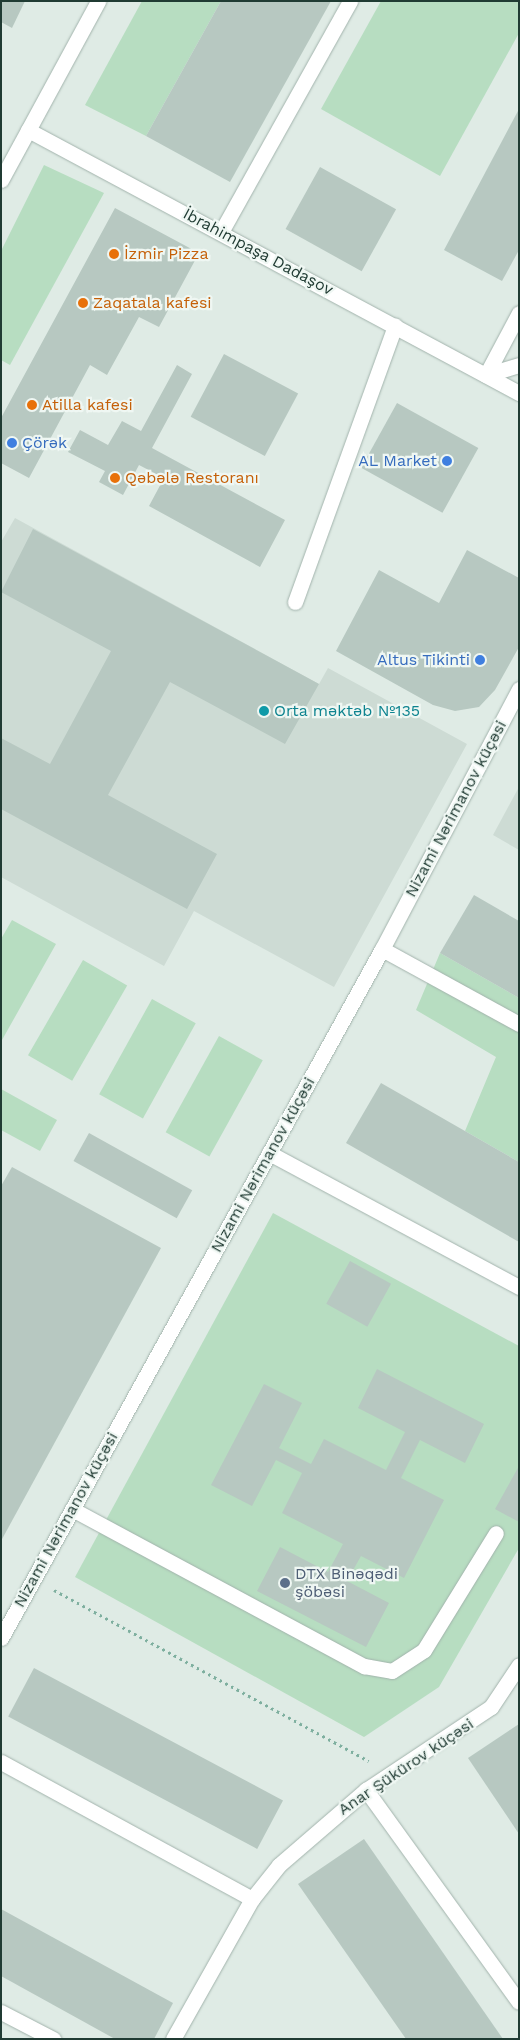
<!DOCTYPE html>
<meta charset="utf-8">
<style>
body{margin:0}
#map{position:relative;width:520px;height:2040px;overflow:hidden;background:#dfebe5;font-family:"Work Sans",sans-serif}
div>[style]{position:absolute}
.built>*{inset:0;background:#cddbd4}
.green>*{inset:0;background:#b7ddc1;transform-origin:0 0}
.building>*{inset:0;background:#b7c8c1;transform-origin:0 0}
.path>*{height:3px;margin-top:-1.5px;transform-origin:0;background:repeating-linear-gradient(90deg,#7eaf9f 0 2.5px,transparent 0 6.5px)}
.roads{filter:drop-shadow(0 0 1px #a2b3ac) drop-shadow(0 0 1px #a2b3ac)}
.service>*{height:15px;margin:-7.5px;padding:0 7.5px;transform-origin:7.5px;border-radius:7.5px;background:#fff}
.minor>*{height:15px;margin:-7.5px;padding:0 7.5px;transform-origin:7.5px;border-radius:7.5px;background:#fff}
.tertiary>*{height:15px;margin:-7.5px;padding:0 7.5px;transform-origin:7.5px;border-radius:7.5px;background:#fff}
.dots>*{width:14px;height:14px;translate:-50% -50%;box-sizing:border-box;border:2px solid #eff7f3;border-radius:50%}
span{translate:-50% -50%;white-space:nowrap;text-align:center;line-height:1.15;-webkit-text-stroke:4.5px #eff7f3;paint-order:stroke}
.street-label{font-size:16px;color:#203b33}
.food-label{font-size:16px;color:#c56008}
.left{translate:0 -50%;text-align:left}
.shop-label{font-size:16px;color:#366cbe}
.right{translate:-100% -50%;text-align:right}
.culture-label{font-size:16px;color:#0d838f}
.service-label{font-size:16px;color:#4e5e75}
.frame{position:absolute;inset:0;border:2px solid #203b33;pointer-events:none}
</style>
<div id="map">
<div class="built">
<div style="clip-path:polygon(15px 518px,319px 684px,328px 668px,467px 744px,334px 987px,194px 911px,164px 966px,1px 877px,1px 542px)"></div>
<div style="clip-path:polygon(519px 787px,519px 850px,493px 835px)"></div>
</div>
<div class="green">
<div style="clip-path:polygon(142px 1px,221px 1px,146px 136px,85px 105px)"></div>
<div style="clip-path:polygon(381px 1px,519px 1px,519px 33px,440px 176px,321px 109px)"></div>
<div style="clip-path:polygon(44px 165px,104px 193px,10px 365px,1px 360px,1px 251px)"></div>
<div style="clip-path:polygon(12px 920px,56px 944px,2px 1040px,1px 939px)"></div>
<div style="clip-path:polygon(440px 953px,519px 998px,519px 1162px,465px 1131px,496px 1057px,416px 1010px)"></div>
<div style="left:83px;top:960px;width:51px;height:110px;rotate:30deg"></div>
<div style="left:152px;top:999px;width:50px;height:109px;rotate:29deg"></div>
<div style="left:219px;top:1036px;width:50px;height:110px;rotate:29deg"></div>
<div style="clip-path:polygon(1px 1089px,57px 1120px,40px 1151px,1px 1130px)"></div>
<div style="clip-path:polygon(273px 1213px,519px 1346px,519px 1548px,439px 1687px,364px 1737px,75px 1577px)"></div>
</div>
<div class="building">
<div style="clip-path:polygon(1px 1px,25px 1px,12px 28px,1px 22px)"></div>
<div style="clip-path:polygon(221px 1px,331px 1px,230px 182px,146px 136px)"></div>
<div style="clip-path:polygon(519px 109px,519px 250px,502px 281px,444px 250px)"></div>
<div style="left:320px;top:167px;width:87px;height:71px;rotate:29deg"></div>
<div style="clip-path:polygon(115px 208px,199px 253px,159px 327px,139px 317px,107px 375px,90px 365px,29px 478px,1px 463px,1px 418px)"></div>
<div style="left:224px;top:354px;width:84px;height:71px;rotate:28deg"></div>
<div style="clip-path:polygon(177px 365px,192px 374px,152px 448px,285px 520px,260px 567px,149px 506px,164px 478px,139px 465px,123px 495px,99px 482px,105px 471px,68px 452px,80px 430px,108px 445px,122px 421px,141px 431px)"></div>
<div style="left:397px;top:403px;width:93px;height:74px;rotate:29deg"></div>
<div style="clip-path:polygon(33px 529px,319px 684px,285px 744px,170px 682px,108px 795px,217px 854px,187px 909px,1px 809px,1px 738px,50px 764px,111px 651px,1px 592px)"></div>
<div style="clip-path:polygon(467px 550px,519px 578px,519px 647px,495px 690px,479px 707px,455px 711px,433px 705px,336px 651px,379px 570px,439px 603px)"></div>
<div style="clip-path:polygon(474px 895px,519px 921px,519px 998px,440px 953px)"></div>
<div style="clip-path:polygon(381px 1083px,519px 1162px,519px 1242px,346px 1143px)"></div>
<div style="left:89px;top:1133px;width:118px;height:32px;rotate:29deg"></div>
<div style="clip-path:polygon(12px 1167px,161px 1248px,1px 1541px,1px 1186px)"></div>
<div style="left:350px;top:1261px;width:47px;height:49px;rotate:29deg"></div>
<div style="clip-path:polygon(377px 1369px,484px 1424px,465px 1463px,420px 1440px,401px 1478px,444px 1500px,404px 1578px,361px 1556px,347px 1581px,389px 1603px,366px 1647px,257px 1591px,280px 1547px,328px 1572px,343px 1544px,282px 1513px,302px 1473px,276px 1460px,252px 1506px,211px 1485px,264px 1384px,302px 1403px,279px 1448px,311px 1464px,324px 1439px,386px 1470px,405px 1432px,358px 1408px)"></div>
<div style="clip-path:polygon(519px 1466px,519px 1522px,495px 1509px)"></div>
<div style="left:34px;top:1668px;width:282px;height:55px;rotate:28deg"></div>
<div style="clip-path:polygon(519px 1724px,519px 1834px,468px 1758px)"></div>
<div style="clip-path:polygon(364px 1839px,503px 2039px,406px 2039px,298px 1884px)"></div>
<div style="clip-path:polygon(1px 1909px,173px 2003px,154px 2039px,115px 2039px,1px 1976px)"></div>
</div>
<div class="path">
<div style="left:54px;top:1590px;width:358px;rotate:28.5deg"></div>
</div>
<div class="roads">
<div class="service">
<div style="left:221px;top:232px;width:265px;rotate:-60.8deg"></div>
<div style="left:486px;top:375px;width:70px;rotate:-62deg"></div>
<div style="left:295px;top:602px;width:294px;rotate:-70.1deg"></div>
<div style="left:382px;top:949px;width:156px;rotate:28.7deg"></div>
<div style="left:269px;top:1153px;width:284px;rotate:28.2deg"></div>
<div style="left:72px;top:1509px;width:332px;rotate:28.3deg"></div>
<div style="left:364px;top:1666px;width:28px;rotate:10deg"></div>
<div style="left:392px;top:1671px;width:38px;rotate:-33deg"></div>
<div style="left:424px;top:1650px;width:137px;rotate:-58.4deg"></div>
<div style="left:1px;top:1762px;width:286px;rotate:28.6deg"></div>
<div style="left:366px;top:1790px;width:261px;rotate:54.2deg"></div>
</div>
<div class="minor">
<div style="left:28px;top:130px;width:557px;rotate:28.18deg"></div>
<div style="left:486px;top:375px;width:34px;rotate:-17deg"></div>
<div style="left:1px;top:1638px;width:787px;rotate:-61.06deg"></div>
<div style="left:382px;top:949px;width:294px;rotate:-62.2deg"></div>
<div style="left:1px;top:2012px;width:59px;rotate:27.4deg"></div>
<div style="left:173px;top:2039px;width:161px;rotate:-60.6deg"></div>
<div style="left:252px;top:1899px;width:43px;rotate:-51.5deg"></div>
<div style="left:279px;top:1865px;width:115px;rotate:-40.8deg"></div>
<div style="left:366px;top:1790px;width:150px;rotate:-33.6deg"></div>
<div style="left:491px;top:1707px;width:50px;rotate:-56.3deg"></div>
</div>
<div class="tertiary">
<div style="left:1px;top:180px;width:204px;rotate:-61.5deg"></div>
</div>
</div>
<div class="dots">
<div style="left:114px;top:254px;background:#e8710a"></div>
<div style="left:83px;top:303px;background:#e8710a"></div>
<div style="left:32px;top:405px;background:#e8710a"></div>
<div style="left:12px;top:443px;background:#3f7fe0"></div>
<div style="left:447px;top:461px;background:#3f7fe0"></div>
<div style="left:115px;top:478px;background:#e8710a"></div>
<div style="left:480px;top:660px;background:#3f7fe0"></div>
<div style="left:264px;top:711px;background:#0f9aa8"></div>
<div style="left:285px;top:1583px;background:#5c6f8a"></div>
</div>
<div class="street-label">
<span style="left:258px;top:252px;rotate:28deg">İbrahimpaşa Dadaşov</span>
<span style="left:456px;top:809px;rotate:-62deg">Nizami Nərimanov küçəsi</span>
<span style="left:263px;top:1165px;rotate:-61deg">Nizami Nərimanov küçəsi</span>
<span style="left:66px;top:1520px;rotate:-61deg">Nizami Nərimanov küçəsi</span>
<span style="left:406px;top:1767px;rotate:-34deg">Anar Şükürov küçəsi</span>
</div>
<div class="food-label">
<span class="left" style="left:124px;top:254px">İzmir Pizza</span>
<span class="left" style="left:93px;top:303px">Zaqatala kafesi</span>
<span class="left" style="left:42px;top:405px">Atilla kafesi</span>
<span class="left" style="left:125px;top:478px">Qəbələ Restoranı</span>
</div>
<div class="shop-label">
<span class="left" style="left:22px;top:443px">Çörək</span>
<span class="right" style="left:437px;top:461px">AL Market</span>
<span class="right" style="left:470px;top:660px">Altus Tikinti</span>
</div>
<div class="culture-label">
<span class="left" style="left:274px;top:711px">Orta məktəb №135</span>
</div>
<div class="service-label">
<span class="left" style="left:295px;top:1583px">DTX Binəqədi<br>şöbəsi</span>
</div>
<div class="frame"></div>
</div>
